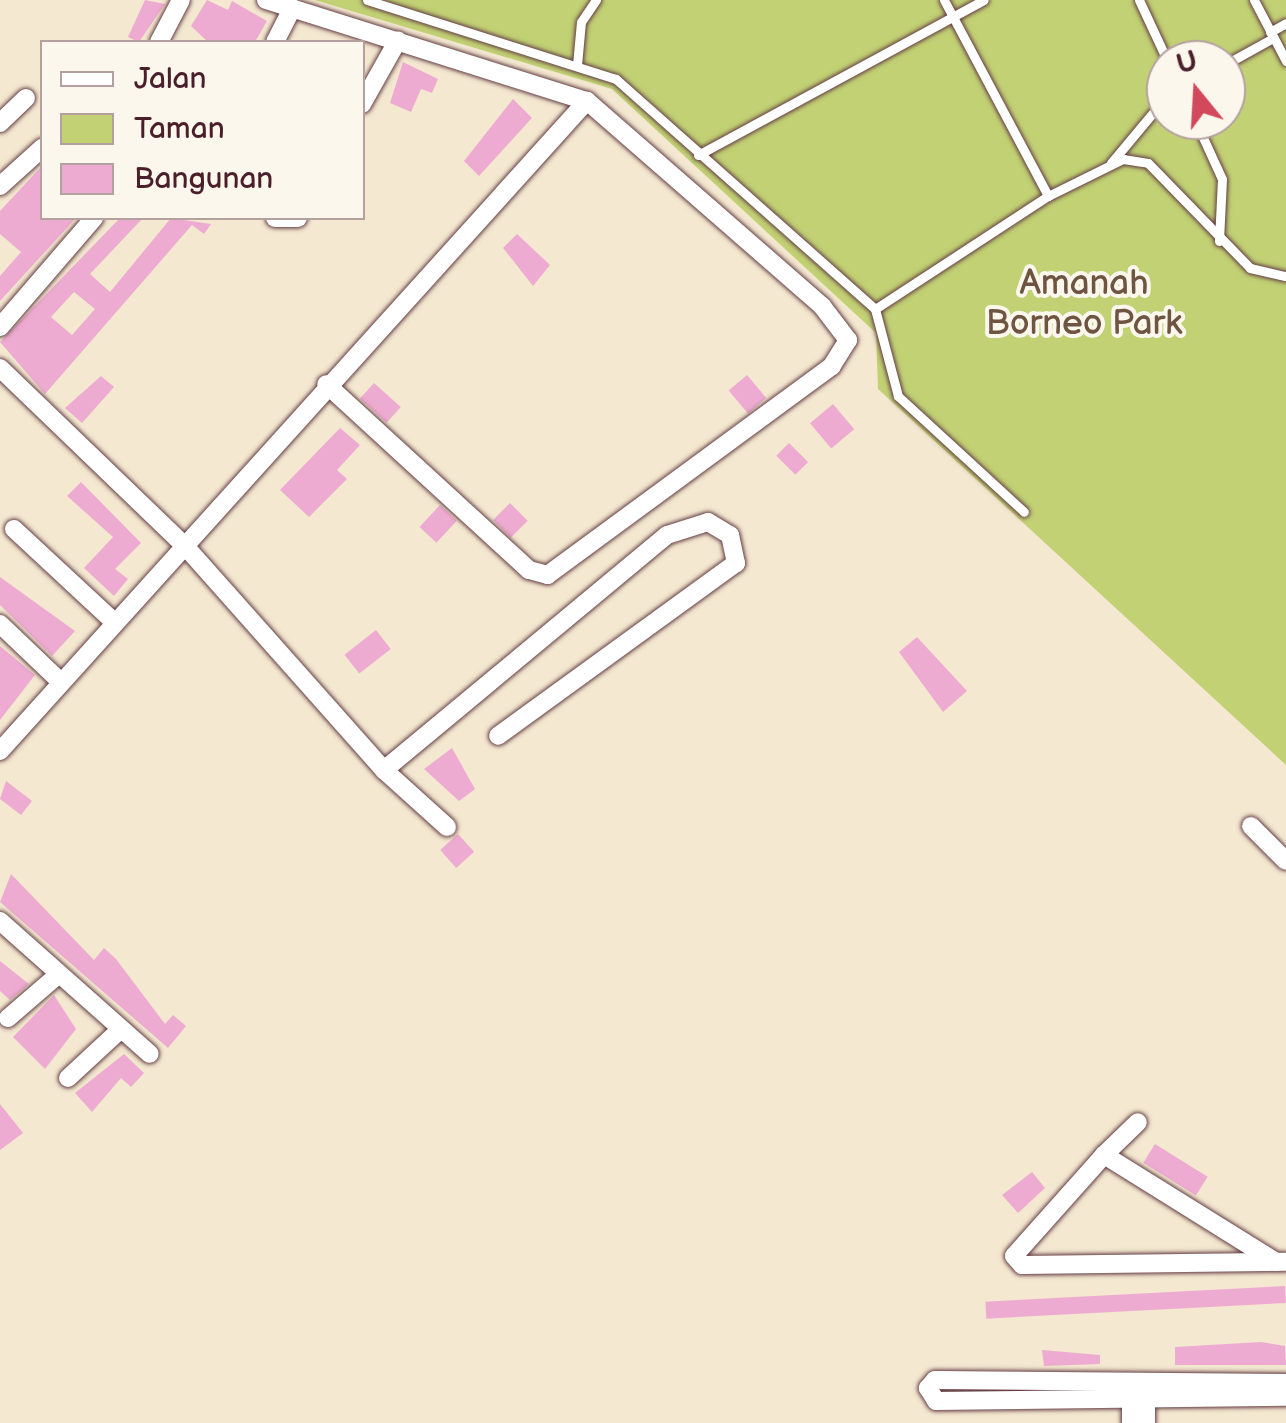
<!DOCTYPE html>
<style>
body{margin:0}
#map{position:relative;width:1286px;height:1423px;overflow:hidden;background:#f4e8d0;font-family:"Balsamiq Sans",sans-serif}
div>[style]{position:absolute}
.green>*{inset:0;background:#c2d174}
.building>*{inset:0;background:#eeabd1;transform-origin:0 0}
.roads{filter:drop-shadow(0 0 2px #643d44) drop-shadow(0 0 2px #643d44)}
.service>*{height:9px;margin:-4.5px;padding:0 4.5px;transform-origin:4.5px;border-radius:4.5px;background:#fff}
.minor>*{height:18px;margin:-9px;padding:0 9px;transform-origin:9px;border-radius:9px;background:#fff}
span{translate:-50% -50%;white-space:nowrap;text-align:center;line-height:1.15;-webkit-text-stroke:8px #fbf7ec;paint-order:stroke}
.park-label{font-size:35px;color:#6e5441}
.legend{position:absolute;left:40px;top:40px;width:325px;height:180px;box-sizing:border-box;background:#fbf7ec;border:2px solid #b4a19f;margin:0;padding:12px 18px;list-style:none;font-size:30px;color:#4a1f2b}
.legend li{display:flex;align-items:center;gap:20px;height:50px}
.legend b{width:50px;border:2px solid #b4a19f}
.north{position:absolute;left:1146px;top:40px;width:100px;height:100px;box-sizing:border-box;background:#fbf7ec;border:2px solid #b4a19f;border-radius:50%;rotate:342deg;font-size:28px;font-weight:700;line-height:40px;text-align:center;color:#4a1f2b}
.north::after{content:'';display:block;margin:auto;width:35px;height:45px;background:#d1495b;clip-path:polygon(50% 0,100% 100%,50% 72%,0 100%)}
</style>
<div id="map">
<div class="green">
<div style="clip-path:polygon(evenodd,315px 0,1286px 0,1286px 765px,878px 389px,876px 333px,612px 89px,315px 0,1166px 60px,1226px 60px,1226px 120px,1166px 120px,1166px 60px)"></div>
</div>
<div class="building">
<div style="clip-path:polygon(145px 0,165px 4px,139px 42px,128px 37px)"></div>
<div style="clip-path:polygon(207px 0,228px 10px,232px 1px,267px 21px,255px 42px,208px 42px,191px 26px)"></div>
<div style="clip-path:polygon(403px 62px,438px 79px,432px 93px,421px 89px,411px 112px,390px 103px)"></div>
<div style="clip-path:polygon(513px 99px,532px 118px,479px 176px,464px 161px)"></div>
<div style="clip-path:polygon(42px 166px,42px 218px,76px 218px,0 301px,0 276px,21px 252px,0 234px,0 211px)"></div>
<div style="clip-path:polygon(evenodd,120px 218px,143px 218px,90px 274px,110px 292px,171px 218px,211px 224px,204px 234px,192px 225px,45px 394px,0 342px,120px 218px,74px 292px,95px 309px,72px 335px,51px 317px,74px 292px)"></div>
<div style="clip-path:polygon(517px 234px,550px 265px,533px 286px,503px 248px)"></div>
<div style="left:747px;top:375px;width:30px;height:24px;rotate:50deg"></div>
<div style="clip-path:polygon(101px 376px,114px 387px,82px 423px,65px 408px)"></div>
<div style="left:374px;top:383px;width:36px;height:21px;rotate:42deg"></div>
<div style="left:833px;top:404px;width:33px;height:30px;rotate:50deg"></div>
<div style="clip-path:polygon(340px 428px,360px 445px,337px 470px,347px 479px,309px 517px,280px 490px)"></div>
<div style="left:789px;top:443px;width:27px;height:18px;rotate:45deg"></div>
<div style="clip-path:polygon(81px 482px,141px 543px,115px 569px,128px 579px,114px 596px,84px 568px,113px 537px,67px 496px)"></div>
<div style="left:510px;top:503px;width:25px;height:24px;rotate:45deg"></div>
<div style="left:440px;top:505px;width:23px;height:30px;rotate:43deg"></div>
<div style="clip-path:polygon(0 577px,75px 631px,52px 656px,0 605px)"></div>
<div style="left:376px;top:630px;width:24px;height:40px;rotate:52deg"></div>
<div style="clip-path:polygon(917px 637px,967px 691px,943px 712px,899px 652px)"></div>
<div style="clip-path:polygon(0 646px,35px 675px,0 720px)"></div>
<div style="clip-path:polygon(452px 748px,475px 789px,459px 801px,424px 769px)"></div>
<div style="clip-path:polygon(6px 781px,32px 801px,21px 815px,0 799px)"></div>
<div style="left:458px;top:834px;width:24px;height:24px;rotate:48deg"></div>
<div style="clip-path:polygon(11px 874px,94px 960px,104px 948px,116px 959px,165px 1024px,173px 1015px,186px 1026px,168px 1048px,0 902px)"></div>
<div style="clip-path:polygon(0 961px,29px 984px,10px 1000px,0 991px)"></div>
<div style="clip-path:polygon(54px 995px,76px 1029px,45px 1069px,13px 1037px)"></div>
<div style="clip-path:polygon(124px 1054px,144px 1073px,131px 1087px,121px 1078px,92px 1112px,75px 1093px)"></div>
<div style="clip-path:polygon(0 1104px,23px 1133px,0 1150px)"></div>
<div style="left:1155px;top:1144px;width:62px;height:22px;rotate:32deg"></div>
<div style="clip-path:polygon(1032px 1172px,1045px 1188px,1018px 1213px,1002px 1195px)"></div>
<div style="left:1285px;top:1286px;width:17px;height:300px;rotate:87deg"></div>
<div style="clip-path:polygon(1261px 1342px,1285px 1346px,1286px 1365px,1175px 1365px,1175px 1347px)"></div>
<div style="clip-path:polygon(1042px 1350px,1100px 1355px,1100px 1364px,1044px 1366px)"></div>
</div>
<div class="roads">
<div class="service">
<div style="left:367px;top:0;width:261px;rotate:17.6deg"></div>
<div style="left:616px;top:79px;width:346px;rotate:41.6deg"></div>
<div style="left:875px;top:309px;width:90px;rotate:75.2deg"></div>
<div style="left:898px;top:396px;width:171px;rotate:42.6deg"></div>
<div style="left:944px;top:0;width:222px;rotate:62deg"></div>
<div style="left:1139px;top:0;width:66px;rotate:65deg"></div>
<div style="left:1254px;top:0;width:69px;rotate:62.3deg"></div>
<div style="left:1270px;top:32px;width:18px;rotate:-29deg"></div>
<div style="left:1226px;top:64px;width:54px;rotate:-29deg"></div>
<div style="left:577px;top:65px;width:43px;rotate:-84.7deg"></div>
<div style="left:581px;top:22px;width:27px;rotate:-56deg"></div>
<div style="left:1195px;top:120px;width:65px;rotate:65.4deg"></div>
<div style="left:1222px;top:179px;width:62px;rotate:92.8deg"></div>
<div style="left:698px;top:155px;width:325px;rotate:-28.5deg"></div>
<div style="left:1111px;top:163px;width:86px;rotate:-50.2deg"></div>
<div style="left:875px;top:309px;width:207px;rotate:-33.2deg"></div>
<div style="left:1048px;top:196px;width:84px;rotate:-26.3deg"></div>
<div style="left:1123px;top:159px;width:25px;rotate:9deg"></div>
<div style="left:1148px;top:163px;width:146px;rotate:45.8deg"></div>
<div style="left:1250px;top:268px;width:37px;rotate:13deg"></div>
</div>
<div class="minor">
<div style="left:266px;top:0;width:337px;rotate:17.5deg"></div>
<div style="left:587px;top:101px;width:312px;rotate:41.1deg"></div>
<div style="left:822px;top:306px;width:43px;rotate:52.6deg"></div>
<div style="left:848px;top:340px;width:31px;rotate:122deg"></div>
<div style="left:832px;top:366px;width:353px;rotate:143.7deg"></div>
<div style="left:548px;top:575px;width:20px;rotate:-165deg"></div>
<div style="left:529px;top:570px;width:275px;rotate:-137.5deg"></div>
<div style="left:159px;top:42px;width:47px;rotate:-62.4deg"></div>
<div style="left:275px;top:42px;width:38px;rotate:-63deg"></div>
<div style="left:362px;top:104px;width:73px;rotate:-60.6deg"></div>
<div style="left:0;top:123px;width:36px;rotate:-44deg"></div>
<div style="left:0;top:186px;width:57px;rotate:-42.1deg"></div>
<div style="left:275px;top:218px;width:23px"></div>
<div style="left:0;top:327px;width:144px;rotate:-49.2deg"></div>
<div style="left:0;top:368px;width:257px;rotate:43.9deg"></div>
<div style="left:185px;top:546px;width:300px;rotate:48.4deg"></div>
<div style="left:384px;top:770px;width:85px;rotate:42.1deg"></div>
<div style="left:14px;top:529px;width:138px;rotate:42.9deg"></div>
<div style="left:0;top:624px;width:84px;rotate:43.6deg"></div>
<div style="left:0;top:751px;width:876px;rotate:-47.92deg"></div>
<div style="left:384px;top:770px;width:368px;rotate:-39.7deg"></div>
<div style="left:667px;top:535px;width:43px;rotate:-17.6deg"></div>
<div style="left:708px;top:522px;width:26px;rotate:31deg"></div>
<div style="left:730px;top:535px;width:29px;rotate:78deg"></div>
<div style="left:736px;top:563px;width:294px;rotate:144deg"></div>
<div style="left:1251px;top:826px;width:49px;rotate:45deg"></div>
<div style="left:0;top:921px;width:200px;rotate:41.6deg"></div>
<div style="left:8px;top:1018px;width:67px;rotate:-40.8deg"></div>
<div style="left:68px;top:1078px;width:72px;rotate:-42.8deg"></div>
<div style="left:1104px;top:1155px;width:47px;rotate:-44.1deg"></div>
<div style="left:1276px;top:1262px;width:203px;rotate:-148.1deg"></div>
<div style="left:1104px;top:1155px;width:135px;rotate:131.7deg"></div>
<div style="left:1014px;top:1256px;width:12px;rotate:48deg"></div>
<div style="left:1022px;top:1265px;width:264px;rotate:-0.7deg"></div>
<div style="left:1286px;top:1383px;width:351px;rotate:-179.5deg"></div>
<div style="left:935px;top:1380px;width:11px;rotate:131deg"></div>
<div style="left:928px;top:1388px;width:15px;rotate:58deg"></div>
<div style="left:936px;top:1401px;width:350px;rotate:-0.7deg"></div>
<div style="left:1131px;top:1389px;width:34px;rotate:90deg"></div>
<div style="left:1146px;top:1423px;width:34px;rotate:-90deg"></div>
</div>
</div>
<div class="park-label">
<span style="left:1084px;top:304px">Amanah<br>Borneo Park</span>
</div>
<ul class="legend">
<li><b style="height:12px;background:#fff"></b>Jalan</li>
<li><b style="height:28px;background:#c2d174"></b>Taman</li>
<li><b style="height:28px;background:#eeabd1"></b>Bangunan</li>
</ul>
<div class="north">U</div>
</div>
